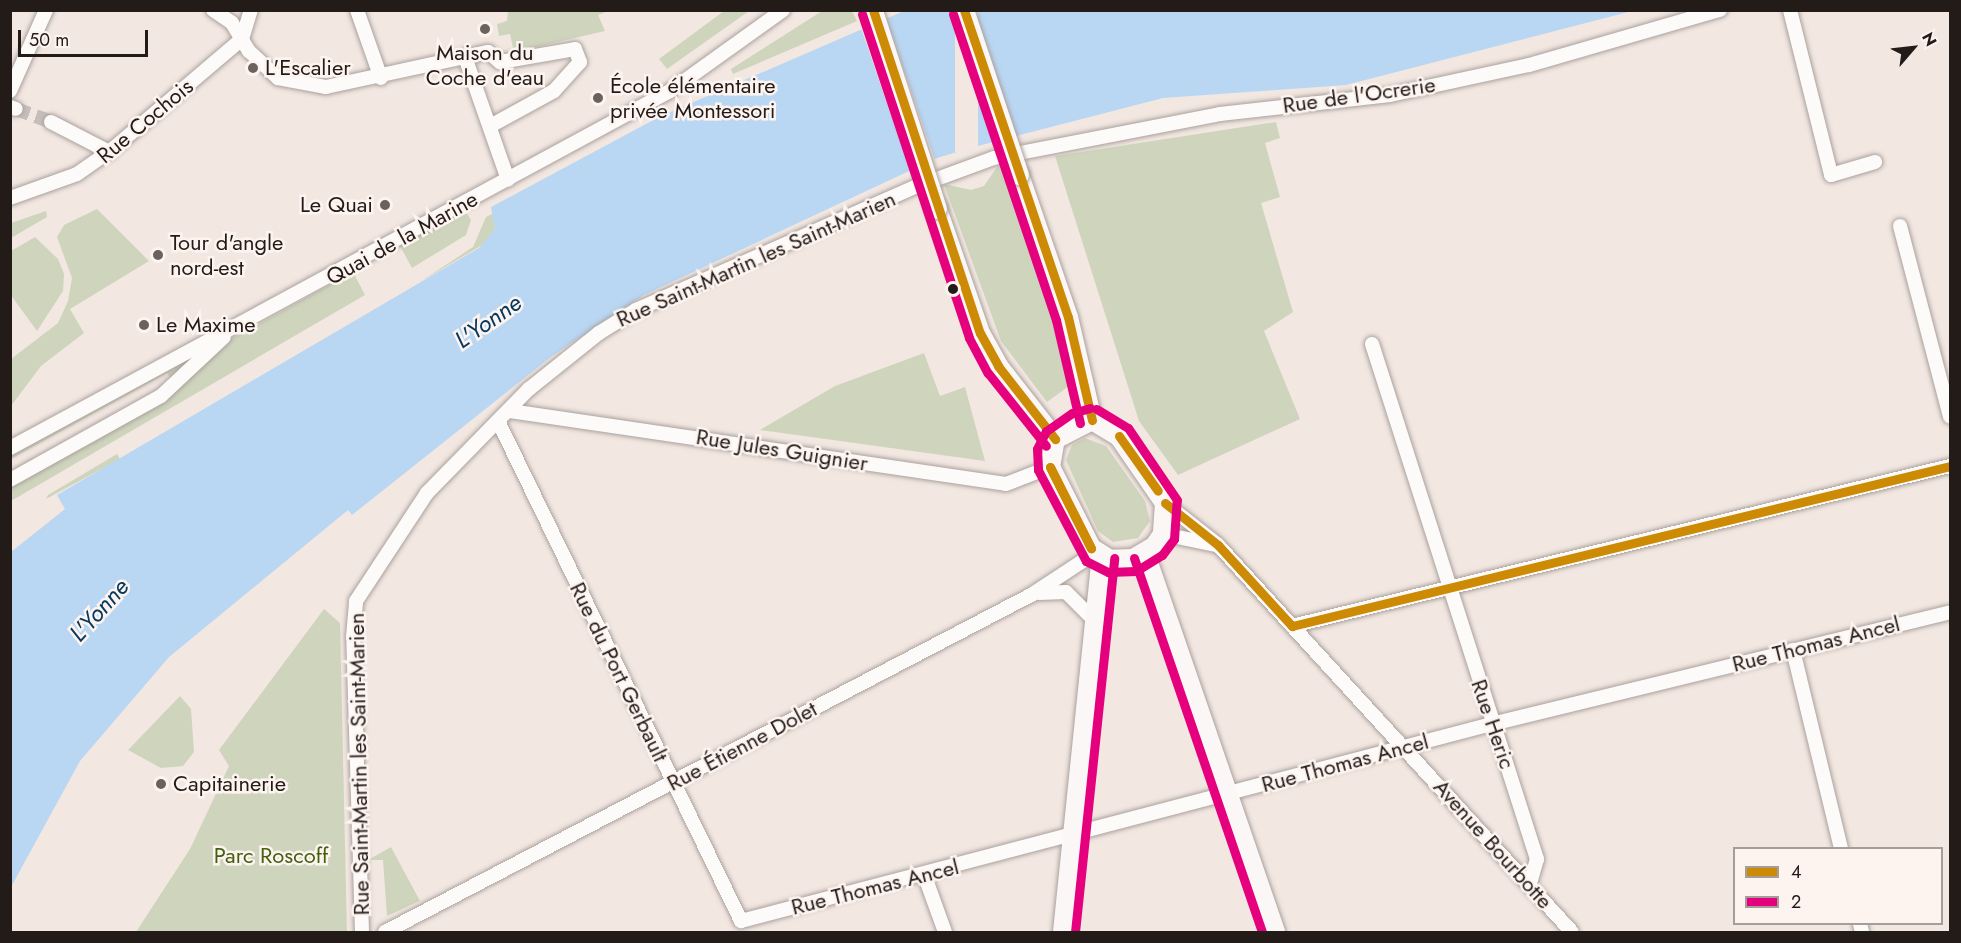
<!DOCTYPE html>
<meta charset="utf-8">
<style>
body{margin:0}
#map{position:relative;width:1961px;height:943px;overflow:hidden;background:#f2e7e1;font-family:Jost,sans-serif}
div>[style]{position:absolute}
.green>*{inset:0;background:#cfd5bd}
.water>*{inset:0;background:#b9d6f3}
.pier>*{inset:0;background:#f2e7e1;transform-origin:0 0}
.minor-tunnel>*{height:14px;margin-top:-7px;transform-origin:0;background:repeating-linear-gradient(90deg,#c8beb9 0 14px,transparent 0 21px)}
.roads{filter:drop-shadow(0 0 2px #aaa19d) drop-shadow(0 0 2px #aaa19d)}
.minor>*{height:14px;margin:-7px;padding:0 7px;transform-origin:7px;border-radius:7px;background:#fdfbfa}
.secondary>*{height:20px;margin:-10px;padding:0 10px;transform-origin:10px;border-radius:10px;background:#fbf7f6}
.bridges{filter:drop-shadow(0 0 2px #aaa19d) drop-shadow(0 0 2px #aaa19d)}
.secondary-bridge>*{height:20px;margin:-10px;padding:0 10px;transform-origin:10px;border-radius:10px;background:#fbf7f6}
.bus-1>*{height:9px;margin:-4.5px;padding:0 4.5px;transform-origin:4.5px;border-radius:4.5px;background:#cc8a05}
.bus-2>*{height:9px;margin:-4.5px;padding:0 4.5px;transform-origin:4.5px;border-radius:4.5px;background:#e5007d}
.dots>*{width:16px;height:16px;translate:-50% -50%;box-sizing:border-box;border:3px solid #fdf4f0;border-radius:50%}
span{translate:-50% -50%;white-space:nowrap;text-align:center;line-height:1.15;-webkit-text-stroke:5px #fdf4f0;paint-order:stroke}
.poi-label{font-size:22px;color:#221b17}
.left{translate:0 -50%;text-align:left}
.right{translate:-100% -50%;text-align:right}
.street-label{font-size:22px;color:#221b17}
.park-label{font-size:22px;color:#436010}
.water-label{font-size:24px;color:#053962;font-style:italic}
.frame{position:absolute;inset:0;border:12px solid #221b17;pointer-events:none}
.legend{position:absolute;left:1733px;top:847px;width:210px;height:78px;box-sizing:border-box;background:#fdf4f0;border:2px solid #a59d99;margin:0;padding:8px 10px;list-style:none;font-size:18px;color:#221b17}
.legend li{display:flex;align-items:center;gap:12px;height:30px}
.legend b{width:30px;border:2px solid #a59d99}
.north{position:absolute;left:1883px;top:18px;width:60px;height:60px;-webkit-text-stroke:4px #fdf4f0;paint-order:stroke;rotate:62deg;font-size:16px;font-weight:700;line-height:24px;text-align:center;color:#221b17}
.north::after{content:'';display:block;margin:auto;width:21px;height:27px;background:#221b17;clip-path:polygon(50% 0,100% 100%,50% 72%,0 100%)}
.scale{position:absolute;left:18px;top:30px;width:130px;height:27px;box-sizing:border-box;border:3px solid #221b17;border-top:0;padding-left:8px;font-size:18px;line-height:21px;white-space:nowrap;color:#221b17;-webkit-text-stroke:4px #fdf4f0;paint-order:stroke}
</style>
<div id="map">
<div class="green">
<div style="clip-path:polygon(508px 11px,508px 10px,608px 11px,598px 15px,605px 31px,514px 52px,510px 34px,499px 36px,497px 24px,507px 21px)"></div>
<div style="clip-path:polygon(724px 11px,749px 11px,667px 69px,659px 59px)"></div>
<div style="clip-path:polygon(822px 11px,852px 11px,857px 21px,733px 74px,731px 69px)"></div>
<div style="clip-path:polygon(1276px 122px,1280px 138px,1265px 143px,1280px 197px,1261px 203px,1293px 312px,1264px 331px,1300px 419px,1178px 475px,1139px 421px,1055px 156px)"></div>
<div style="clip-path:polygon(1007px 164px,1049px 295px,1069px 386px,1047px 402px,1001px 341px,944px 184px,971px 190px,984px 186px,997px 167px)"></div>
<div style="clip-path:polygon(97px 209px,149px 261px,70px 309px,84px 333px,41px 366px,11px 406px,11px 359px,58px 323px,68px 301px,72px 278px,57px 237px,64px 225px)"></div>
<div style="clip-path:polygon(465px 210px,471px 220px,466px 235px,412px 268px,400px 246px)"></div>
<div style="clip-path:polygon(46px 211px,47px 217px,11px 238px,11px 223px)"></div>
<div style="clip-path:polygon(494px 213px,495px 229px,484px 244px,420px 282px,473px 247px,486px 217px)"></div>
<div style="clip-path:polygon(35px 237px,58px 259px,64px 274px,63px 291px,37px 331px,10px 294px,11px 251px)"></div>
<div style="clip-path:polygon(353px 272px,365px 295px,11px 501px,10px 487px,163px 401px,224px 343px)"></div>
<div style="clip-path:polygon(197px 353px,172px 380px,167px 373px,11px 459px,11px 454px)"></div>
<div style="clip-path:polygon(924px 353px,940px 396px,965px 387px,985px 461px,760px 430px,835px 386px)"></div>
<div style="clip-path:polygon(1085px 438px,1106px 446px,1145px 501px,1150px 521px,1138px 538px,1113px 542px,1098px 531px,1066px 460px,1072px 445px)"></div>
<div style="clip-path:polygon(117px 454px,120px 459px,46px 499px,48px 495px)"></div>
<div style="clip-path:polygon(324px 609px,340px 623px,347px 932px,136px 932px,190px 849px,229px 766px,219px 750px)"></div>
<div style="clip-path:polygon(180px 696px,191px 709px,194px 752px,183px 766px,161px 768px,128px 750px)"></div>
<div style="clip-path:polygon(391px 847px,420px 901px,387px 916px,383px 860px,368px 860px)"></div>
</div>
<div class="water">
<div style="clip-path:polygon(904px 11px,1632px 11px,1346px 85px,1163px 98px,974px 147px,937px 158px,644px 295px,552px 356px,352px 515px,348px 510px,169px 657px,80px 761px,11px 887px,11px 552px,65px 509px,57px 495px,479px 248px,495px 229px,491px 207px,659px 117px)"></div>
</div>
<div class="pier">
<div style="left:955px;top:11px;width:23px;height:141px"></div>
<div style="left:885px;top:15px;width:156px;height:27px;rotate:71deg"></div>
</div>
<div class="minor-tunnel">
<div style="left:16px;top:109px;width:37px;rotate:20deg"></div>
</div>
<div class="roads">
<div class="minor">
<div style="left:213px;top:10px;width:23px;rotate:34deg"></div>
<div style="left:232px;top:23px;width:33px;rotate:59deg"></div>
<div style="left:249px;top:51px;width:40px;rotate:43deg"></div>
<div style="left:278px;top:78px;width:49px;rotate:10.6deg"></div>
<div style="left:326px;top:87px;width:166px;rotate:-12.2deg"></div>
<div style="left:488px;top:52px;width:16px;rotate:40deg"></div>
<div style="left:500px;top:62px;width:76px;rotate:-9.8deg"></div>
<div style="left:575px;top:49px;width:14px;rotate:69deg"></div>
<div style="left:580px;top:62px;width:39px;rotate:132deg"></div>
<div style="left:554px;top:91px;width:73px;rotate:151.3deg"></div>
<div style="left:357px;top:10px;width:72px;rotate:70.6deg"></div>
<div style="left:1790px;top:10px;width:170px;rotate:76deg"></div>
<div style="left:1831px;top:175px;width:46px;rotate:-16.5deg"></div>
<div style="left:465px;top:57px;width:130px;rotate:70.7deg"></div>
<div style="left:10px;top:91px;width:89px;rotate:-66deg"></div>
<div style="left:10px;top:107px;width:6px;rotate:18deg"></div>
<div style="left:51px;top:122px;width:65px;rotate:27.3deg"></div>
<div style="left:10px;top:198px;width:71px;rotate:-19.7deg"></div>
<div style="left:77px;top:174px;width:39px;rotate:-35deg"></div>
<div style="left:109px;top:152px;width:175px;rotate:-40.4deg"></div>
<div style="left:242px;top:39px;width:30px;rotate:-73deg"></div>
<div style="left:1900px;top:226px;width:197px;rotate:75.3deg"></div>
<div style="left:1372px;top:344px;width:541px;rotate:72.24deg"></div>
<div style="left:1537px;top:859px;width:25px;rotate:106deg"></div>
<div style="left:510px;top:411px;width:501px;rotate:8.37deg"></div>
<div style="left:1006px;top:484px;width:47px;rotate:-21.1deg"></div>
<div style="left:498px;top:421px;width:556px;rotate:64.08deg"></div>
<div style="left:10px;top:448px;width:750px;rotate:-28.41deg"></div>
<div style="left:670px;top:91px;width:139px;rotate:-35.6deg"></div>
<div style="left:10px;top:480px;width:173px;rotate:-29.1deg"></div>
<div style="left:161px;top:396px;width:86px;rotate:-43.1deg"></div>
<div style="left:1165px;top:503px;width:68px;rotate:38.4deg"></div>
<div style="left:1218px;top:545px;width:524px;rotate:47.55deg"></div>
<div style="left:1163px;top:534px;width:54px;rotate:11.7deg"></div>
<div style="left:1039px;top:593px;width:27px;rotate:-2deg"></div>
<div style="left:1066px;top:592px;width:41px;rotate:45deg"></div>
<div style="left:1292px;top:626px;width:677px;rotate:-13.67deg"></div>
<div style="left:1793px;top:650px;width:204px;rotate:76.4deg"></div>
<div style="left:924px;top:874px;width:62px;rotate:70.1deg"></div>
<div style="left:741px;top:921px;width:776px;rotate:-14.7deg"></div>
<div style="left:1492px;top:724px;width:471px;rotate:-13.7deg"></div>
<div style="left:1860px;top:924px;width:8px;rotate:76deg"></div>
<div style="left:362px;top:932px;width:295px;rotate:-91.7deg"></div>
<div style="left:353px;top:637px;width:36px;rotate:-85deg"></div>
<div style="left:356px;top:601px;width:129px;rotate:-56.7deg"></div>
<div style="left:427px;top:493px;width:146px;rotate:-45.6deg"></div>
<div style="left:529px;top:389px;width:90px;rotate:-38.7deg"></div>
<div style="left:599px;top:333px;width:44px;rotate:-31.9deg"></div>
<div style="left:636px;top:310px;width:305px;rotate:-23.8deg"></div>
<div style="left:915px;top:187px;width:84px;rotate:-20.2deg"></div>
<div style="left:994px;top:158px;width:230px;rotate:-11deg"></div>
<div style="left:1220px;top:114px;width:171px;rotate:-6.4deg"></div>
<div style="left:1390px;top:95px;width:142px;rotate:-12.2deg"></div>
<div style="left:1529px;top:65px;width:199px;rotate:-16.1deg"></div>
<div style="left:385px;top:932px;width:729px;rotate:-27.55deg"></div>
<div style="left:1031px;top:595px;width:77px;rotate:-33.3deg"></div>
</div>
<div class="secondary">
<div style="left:1019px;top:175px;width:150px;rotate:71deg"></div>
<div style="left:1068px;top:317px;width:106px;rotate:76.9deg"></div>
<div style="left:1092px;top:420px;width:31px;rotate:31deg"></div>
<div style="left:1119px;top:436px;width:81px;rotate:55.5deg"></div>
<div style="left:1165px;top:503px;width:31px;rotate:94deg"></div>
<div style="left:1163px;top:534px;width:14px;rotate:124deg"></div>
<div style="left:1155px;top:546px;width:26px;rotate:149deg"></div>
<div style="left:1133px;top:559px;width:23px;rotate:178deg"></div>
<div style="left:1110px;top:560px;width:22px;rotate:-148deg"></div>
<div style="left:1091px;top:548px;width:91px;rotate:-116.8deg"></div>
<div style="left:1050px;top:467px;width:28px;rotate:-80deg"></div>
<div style="left:1055px;top:439px;width:42px;rotate:-27.2deg"></div>
<div style="left:937px;top:209px;width:131px;rotate:70.9deg"></div>
<div style="left:980px;top:333px;width:38px;rotate:61deg"></div>
<div style="left:998px;top:366px;width:93px;rotate:52deg"></div>
<div style="left:1145px;top:554px;width:400px;rotate:71deg"></div>
<div style="left:1063px;top:932px;width:377px;rotate:-84.1deg"></div>
</div>
</div>
<div class="bridges">
<div class="secondary-bridge">
<div style="left:964px;top:10px;width:174px;rotate:71.6deg"></div>
<div style="left:873px;top:11px;width:208px;rotate:72.1deg"></div>
</div>
</div>
<div class="bus-1">
<div style="left:873px;top:10px;width:340px;rotate:71.7deg"></div>
<div style="left:980px;top:333px;width:38px;rotate:61deg"></div>
<div style="left:998px;top:366px;width:93px;rotate:52deg"></div>
<div style="left:964px;top:10px;width:324px;rotate:71.3deg"></div>
<div style="left:1068px;top:317px;width:106px;rotate:76.9deg"></div>
<div style="left:1119px;top:436px;width:67px;rotate:54.7deg"></div>
<div style="left:1050px;top:467px;width:91px;rotate:63.2deg"></div>
<div style="left:1050px;top:467px;width:91px;rotate:63.2deg"></div>
<div style="left:1165px;top:503px;width:68px;rotate:38.4deg"></div>
<div style="left:1218px;top:545px;width:110px;rotate:47.6deg"></div>
<div style="left:1292px;top:626px;width:677px;rotate:-13.67deg"></div>
</div>
<div class="bus-2">
<div style="left:862px;top:14px;width:341px;rotate:71.7deg"></div>
<div style="left:969px;top:338px;width:40px;rotate:62deg"></div>
<div style="left:988px;top:373px;width:93px;rotate:51.5deg"></div>
<div style="left:953px;top:14px;width:323px;rotate:71.4deg"></div>
<div style="left:1056px;top:320px;width:106px;rotate:76.9deg"></div>
<div style="left:1090px;top:408px;width:19px;rotate:164deg"></div>
<div style="left:1072px;top:413px;width:32px;rotate:145deg"></div>
<div style="left:1046px;top:431px;width:20px;rotate:117deg"></div>
<div style="left:1037px;top:449px;width:21px;rotate:87deg"></div>
<div style="left:1038px;top:470px;width:103px;rotate:62.2deg"></div>
<div style="left:1086px;top:561px;width:25px;rotate:27deg"></div>
<div style="left:1108px;top:572px;width:28px;rotate:-2deg"></div>
<div style="left:1136px;top:571px;width:31px;rotate:-32deg"></div>
<div style="left:1162px;top:555px;width:20px;rotate:-53deg"></div>
<div style="left:1174px;top:539px;width:39px;rotate:-86deg"></div>
<div style="left:1177px;top:500px;width:87px;rotate:-124.2deg"></div>
<div style="left:1128px;top:428px;width:37px;rotate:-149deg"></div>
<div style="left:1134px;top:558px;width:395px;rotate:71.1deg"></div>
<div style="left:1075px;top:932px;width:376px;rotate:-84deg"></div>
</div>
<div class="dots">
<div style="left:485px;top:29px;background:#6b625e"></div>
<div style="left:253px;top:68px;background:#6b625e"></div>
<div style="left:598px;top:98px;background:#6b625e"></div>
<div style="left:385px;top:205px;background:#6b625e"></div>
<div style="left:158px;top:255px;background:#6b625e"></div>
<div style="left:953px;top:289px;background:#221b17"></div>
<div style="left:144px;top:325px;background:#6b625e"></div>
<div style="left:161px;top:784px;background:#6b625e"></div>
</div>
<div class="poi-label">
<span style="left:485px;top:65px">Maison du<br>Coche d'eau</span>
<span class="left" style="left:265px;top:68px">L'Escalier</span>
<span class="left" style="left:610px;top:98px">École élémentaire<br>privée Montessori</span>
<span class="right" style="left:373px;top:205px">Le Quai</span>
<span class="left" style="left:170px;top:255px">Tour d'angle<br>nord-est</span>
<span class="left" style="left:156px;top:325px">Le Maxime</span>
<span class="left" style="left:173px;top:784px">Capitainerie</span>
</div>
<div class="street-label">
<span style="left:1359px;top:95px;rotate:-8deg">Rue de l'Ocrerie</span>
<span style="left:145px;top:121px;rotate:-40deg">Rue Cochois</span>
<span style="left:402px;top:238px;rotate:-29deg">Quai de la Marine</span>
<span style="left:756px;top:259px;rotate:-24deg">Rue Saint-Martin les Saint-Marien</span>
<span style="left:782px;top:450px;rotate:9deg">Rue Jules Guignier</span>
<span style="left:1816px;top:644px;rotate:-14deg">Rue Thomas Ancel</span>
<span style="left:619px;top:672px;rotate:64deg">Rue du Port Gerbault</span>
<span style="left:1493px;top:724px;rotate:71deg">Rue Heric</span>
<span style="left:742px;top:746px;rotate:-28deg">Rue Étienne Dolet</span>
<span style="left:1345px;top:763px;rotate:-15deg">Rue Thomas Ancel</span>
<span style="left:359px;top:764px;rotate:-91deg">Rue Saint-Martin les Saint-Marien</span>
<span style="left:1493px;top:844px;rotate:48deg">Avenue Bourbotte</span>
<span style="left:875px;top:887px;rotate:-14deg">Rue Thomas Ancel</span>
</div>
<div class="park-label">
<span style="left:271px;top:856px">Parc Roscoff</span>
</div>
<div class="water-label">
<span style="left:488px;top:321px;rotate:-35deg">L'Yonne</span>
<span style="left:99px;top:610px;rotate:-48deg">L'Yonne</span>
</div>
<div class="frame"></div>
<ul class="legend">
<li><b style="height:8px;background:#cc8a05"></b>4</li>
<li><b style="height:8px;background:#e5007d"></b>2</li>
</ul>
<div class="north">N</div>
<div class="scale">50 m</div>
</div>
